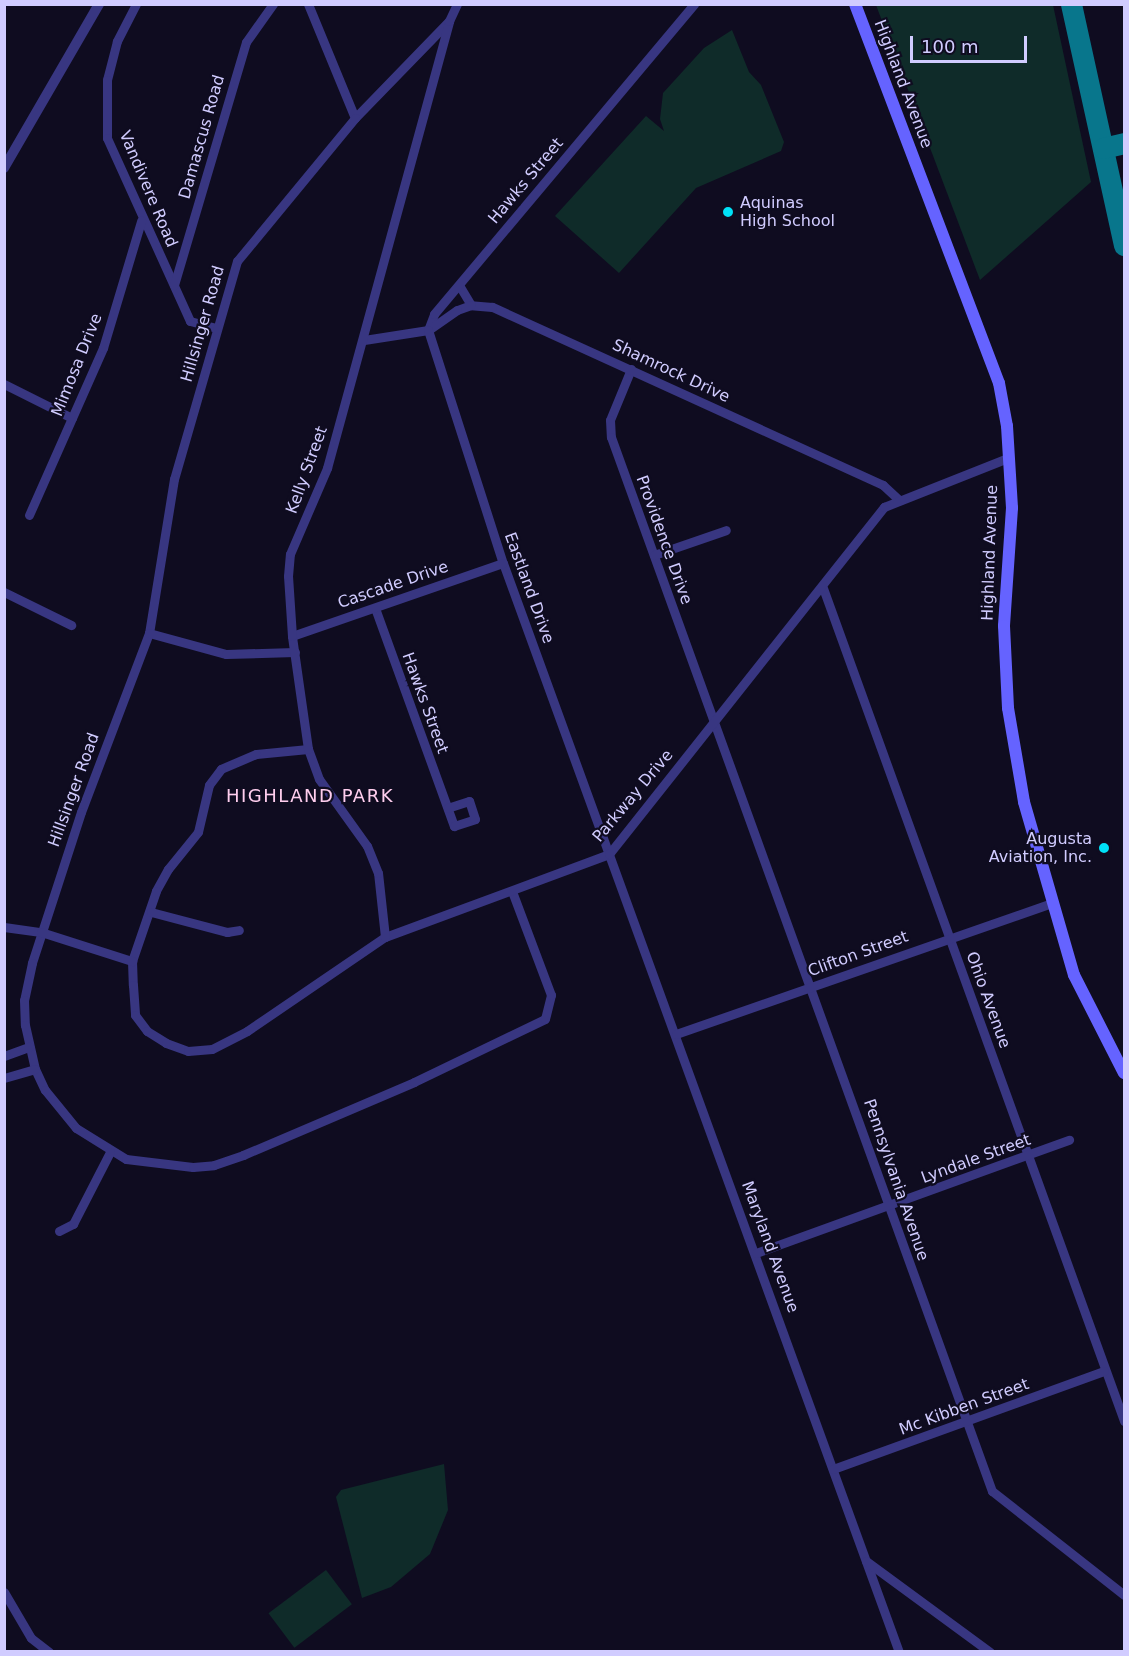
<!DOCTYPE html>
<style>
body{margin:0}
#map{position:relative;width:1129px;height:1656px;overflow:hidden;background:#0f0c20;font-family:"DejaVu Sans",sans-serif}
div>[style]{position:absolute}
.green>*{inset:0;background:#0f2b29;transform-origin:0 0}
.taxiway>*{height:21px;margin:-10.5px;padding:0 10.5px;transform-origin:10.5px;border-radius:10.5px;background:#08768c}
.minor>*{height:9px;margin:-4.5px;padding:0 4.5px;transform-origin:4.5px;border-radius:4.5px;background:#383681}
.tertiary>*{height:10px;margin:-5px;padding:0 5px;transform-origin:5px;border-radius:5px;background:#383681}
.secondary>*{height:12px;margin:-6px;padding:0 6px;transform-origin:6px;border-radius:6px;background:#6563ff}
.dots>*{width:16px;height:16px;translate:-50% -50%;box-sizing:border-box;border:3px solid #0f0c20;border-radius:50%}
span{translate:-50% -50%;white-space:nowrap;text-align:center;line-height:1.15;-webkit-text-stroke:4.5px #0f0c20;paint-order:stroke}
.street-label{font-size:16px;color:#d1ccff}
.poi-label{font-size:16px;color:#d1ccff}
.left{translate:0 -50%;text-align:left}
.right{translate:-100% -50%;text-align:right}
.neighbourhood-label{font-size:18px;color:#ffceee;letter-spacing:1.5px}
.frame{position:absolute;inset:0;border:6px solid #d1ccff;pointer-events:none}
.scale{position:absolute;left:910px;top:36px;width:117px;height:27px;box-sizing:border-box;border:3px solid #d1ccff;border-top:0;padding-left:8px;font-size:18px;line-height:21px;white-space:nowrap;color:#d1ccff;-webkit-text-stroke:4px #0f0c20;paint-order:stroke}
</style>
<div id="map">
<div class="green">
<div style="clip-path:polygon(876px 5px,1053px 5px,1091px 182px,980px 280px)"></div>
<div style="clip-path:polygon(732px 30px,749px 72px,761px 85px,784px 142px,781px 151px,696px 188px,619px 273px,555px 216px,646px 116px,664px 131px,660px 119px,663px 93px,704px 48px)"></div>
<div style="clip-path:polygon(444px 1464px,448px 1510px,430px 1554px,391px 1587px,362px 1598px,336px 1497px,341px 1490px)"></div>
<div style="left:326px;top:1570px;width:43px;height:72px;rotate:53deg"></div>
</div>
<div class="taxiway">
<div style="left:1071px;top:4px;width:247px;rotate:77.6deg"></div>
<div style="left:1103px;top:148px;width:22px;rotate:-13deg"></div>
</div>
<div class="minor">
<div style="left:136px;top:4px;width:42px;rotate:117.2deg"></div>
<div style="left:117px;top:41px;width:40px;rotate:104.4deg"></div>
<div style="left:107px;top:80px;width:58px;rotate:90deg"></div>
<div style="left:107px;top:138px;width:201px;rotate:65.6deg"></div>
<div style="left:190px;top:321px;width:28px;rotate:15deg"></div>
<div style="left:308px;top:4px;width:123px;rotate:67.6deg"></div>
<div style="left:449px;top:21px;width:135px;rotate:134.1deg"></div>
<div style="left:355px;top:118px;width:185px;rotate:129.5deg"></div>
<div style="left:237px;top:261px;width:227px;rotate:106.1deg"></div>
<div style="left:174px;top:479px;width:156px;rotate:99.2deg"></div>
<div style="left:149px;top:633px;width:191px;rotate:110.8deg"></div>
<div style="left:81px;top:812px;width:159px;rotate:108deg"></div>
<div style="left:32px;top:963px;width:38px;rotate:102deg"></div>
<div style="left:24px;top:1000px;width:25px;rotate:88deg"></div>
<div style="left:25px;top:1025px;width:45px;rotate:77.2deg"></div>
<div style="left:35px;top:1069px;width:23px;rotate:65deg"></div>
<div style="left:45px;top:1090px;width:49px;rotate:50.8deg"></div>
<div style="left:76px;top:1128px;width:59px;rotate:31.8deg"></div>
<div style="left:126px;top:1159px;width:67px;rotate:6.8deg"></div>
<div style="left:193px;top:1167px;width:21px;rotate:-5deg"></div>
<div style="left:214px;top:1165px;width:31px;rotate:-19deg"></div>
<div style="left:243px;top:1155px;width:186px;rotate:-23.1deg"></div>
<div style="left:414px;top:1082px;width:145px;rotate:-25.7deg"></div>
<div style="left:545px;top:1019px;width:25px;rotate:-76deg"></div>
<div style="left:551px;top:995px;width:111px;rotate:-110.6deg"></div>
<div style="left:174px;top:285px;width:253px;rotate:-73.5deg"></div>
<div style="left:246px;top:42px;width:47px;rotate:-54.6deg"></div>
<div style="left:459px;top:285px;width:23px;rotate:59deg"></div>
<div style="left:364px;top:340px;width:65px;rotate:-8.9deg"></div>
<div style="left:428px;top:330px;width:17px;rotate:-69deg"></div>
<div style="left:434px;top:314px;width:405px;rotate:-50deg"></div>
<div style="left:631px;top:369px;width:55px;rotate:112.4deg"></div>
<div style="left:610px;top:420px;width:17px;rotate:87deg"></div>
<div style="left:611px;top:437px;width:1121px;rotate:70.13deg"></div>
<div style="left:992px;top:1491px;width:168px;rotate:38.2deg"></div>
<div style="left:4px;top:384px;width:76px;rotate:26.6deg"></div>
<div style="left:898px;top:499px;width:21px;rotate:-137deg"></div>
<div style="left:883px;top:485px;width:430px;rotate:-155.5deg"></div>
<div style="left:492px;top:307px;width:21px;rotate:-175deg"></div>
<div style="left:471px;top:305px;width:15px;rotate:160deg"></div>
<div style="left:457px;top:310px;width:35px;rotate:145deg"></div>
<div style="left:428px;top:330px;width:245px;rotate:72.2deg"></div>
<div style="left:503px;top:563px;width:1159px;rotate:70.02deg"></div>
<div style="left:29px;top:515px;width:183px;rotate:-66.1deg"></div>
<div style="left:103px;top:348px;width:133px;rotate:-73.3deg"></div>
<div style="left:654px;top:555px;width:76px;rotate:-19.1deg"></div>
<div style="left:823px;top:588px;width:886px;rotate:70.13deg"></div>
<div style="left:4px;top:592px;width:75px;rotate:26.2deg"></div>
<div style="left:375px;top:608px;width:232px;rotate:70.1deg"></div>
<div style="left:454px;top:826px;width:22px;rotate:-18deg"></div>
<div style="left:475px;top:819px;width:19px;rotate:-108deg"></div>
<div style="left:469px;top:801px;width:22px;rotate:162deg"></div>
<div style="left:149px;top:633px;width:80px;rotate:15.3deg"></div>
<div style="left:226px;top:654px;width:69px;rotate:-1.7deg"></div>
<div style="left:292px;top:636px;width:223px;rotate:-19.1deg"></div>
<div style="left:308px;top:749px;width:52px;rotate:174.5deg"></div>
<div style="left:256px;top:754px;width:38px;rotate:157deg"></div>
<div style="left:221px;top:769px;width:20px;rotate:127deg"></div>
<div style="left:209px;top:785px;width:48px;rotate:103.2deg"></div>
<div style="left:198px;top:832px;width:48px;rotate:129deg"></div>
<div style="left:168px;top:869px;width:25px;rotate:119deg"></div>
<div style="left:156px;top:891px;width:74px;rotate:108.9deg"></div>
<div style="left:132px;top:961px;width:24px;rotate:88deg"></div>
<div style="left:133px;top:985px;width:30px;rotate:86deg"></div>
<div style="left:135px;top:1015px;width:20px;rotate:53deg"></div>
<div style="left:147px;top:1031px;width:22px;rotate:32deg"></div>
<div style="left:166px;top:1043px;width:23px;rotate:20deg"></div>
<div style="left:188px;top:1051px;width:24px;rotate:-5deg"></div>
<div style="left:212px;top:1049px;width:39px;rotate:-27deg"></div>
<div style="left:247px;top:1031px;width:167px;rotate:-34.3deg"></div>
<div style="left:385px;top:937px;width:239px;rotate:-20.3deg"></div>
<div style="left:609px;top:854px;width:443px;rotate:-51.6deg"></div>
<div style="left:884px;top:507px;width:133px;rotate:-21.6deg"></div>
<div style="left:151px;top:912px;width:79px;rotate:14.7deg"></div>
<div style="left:227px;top:932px;width:12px;rotate:-9deg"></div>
<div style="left:4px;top:927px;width:37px;rotate:8deg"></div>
<div style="left:41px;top:932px;width:96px;rotate:17.7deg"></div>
<div style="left:385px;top:937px;width:64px;rotate:-96.2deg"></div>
<div style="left:378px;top:873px;width:29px;rotate:-112deg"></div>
<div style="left:367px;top:846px;width:82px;rotate:-125.6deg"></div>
<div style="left:319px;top:779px;width:32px;rotate:-110deg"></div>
<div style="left:308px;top:749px;width:114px;rotate:-98.1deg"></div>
<div style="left:292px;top:636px;width:60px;rotate:-93.8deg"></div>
<div style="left:288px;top:576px;width:22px;rotate:-85deg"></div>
<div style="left:290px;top:554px;width:94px;rotate:-66.7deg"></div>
<div style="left:327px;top:468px;width:463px;rotate:-74.7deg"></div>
<div style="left:449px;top:21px;width:19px;rotate:-65deg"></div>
<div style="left:676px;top:1034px;width:398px;rotate:-19.2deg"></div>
<div style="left:4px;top:1056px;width:27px;rotate:-20deg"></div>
<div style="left:4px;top:1078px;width:32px;rotate:-16deg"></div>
<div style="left:59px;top:1231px;width:16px;rotate:-27deg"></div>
<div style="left:73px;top:1224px;width:81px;rotate:-62.8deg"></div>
<div style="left:756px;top:1253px;width:333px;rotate:-19.9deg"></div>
<div style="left:833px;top:1469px;width:288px;rotate:-19.9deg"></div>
<div style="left:866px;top:1561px;width:154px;rotate:36.3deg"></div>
<div style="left:4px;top:1592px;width:53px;rotate:59.6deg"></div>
<div style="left:31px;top:1638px;width:23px;rotate:38deg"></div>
</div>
<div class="tertiary">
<div style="left:4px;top:168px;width:190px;rotate:-59.9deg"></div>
</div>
<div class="secondary">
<div style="left:855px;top:4px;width:405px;rotate:69.2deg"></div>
<div style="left:999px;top:383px;width:44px;rotate:79.5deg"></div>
<div style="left:1007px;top:426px;width:82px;rotate:86.5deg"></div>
<div style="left:1012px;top:508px;width:118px;rotate:93.9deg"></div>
<div style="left:1004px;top:626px;width:82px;rotate:87.2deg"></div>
<div style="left:1008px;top:708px;width:95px;rotate:80.3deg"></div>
<div style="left:1024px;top:802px;width:180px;rotate:73.9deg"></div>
<div style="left:1074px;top:975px;width:110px;rotate:63deg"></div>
</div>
<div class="dots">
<div style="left:728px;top:212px;background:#00e1f7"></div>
<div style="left:1104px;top:848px;background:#00e1f7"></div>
</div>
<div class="street-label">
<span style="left:903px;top:84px;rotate:69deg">Highland Avenue</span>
<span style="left:202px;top:137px;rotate:-74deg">Damascus Road</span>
<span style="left:526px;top:181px;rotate:-50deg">Hawks Street</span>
<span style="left:148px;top:189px;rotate:67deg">Vandivere Road</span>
<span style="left:203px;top:324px;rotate:-74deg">Hillsinger Road</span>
<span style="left:77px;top:365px;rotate:-68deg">Mimosa Drive</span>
<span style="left:671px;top:371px;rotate:25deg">Shamrock Drive</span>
<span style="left:307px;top:470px;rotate:-70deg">Kelly Street</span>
<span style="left:664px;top:540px;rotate:70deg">Providence Drive</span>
<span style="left:990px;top:553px;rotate:-88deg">Highland Avenue</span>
<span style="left:393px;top:585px;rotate:-19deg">Cascade Drive</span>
<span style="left:529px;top:588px;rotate:70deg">Eastland Drive</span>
<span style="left:425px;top:703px;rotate:70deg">Hawks Street</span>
<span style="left:74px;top:790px;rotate:-70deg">Hillsinger Road</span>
<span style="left:633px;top:796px;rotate:-50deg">Parkway Drive</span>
<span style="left:858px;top:954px;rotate:-20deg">Clifton Street</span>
<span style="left:988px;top:1000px;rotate:70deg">Ohio Avenue</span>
<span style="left:976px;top:1159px;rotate:-20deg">Lyndale Street</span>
<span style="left:896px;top:1180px;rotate:71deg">Pennsylvania Avenue</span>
<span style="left:770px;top:1247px;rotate:70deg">Maryland Avenue</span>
<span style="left:964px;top:1407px;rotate:-20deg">Mc Kibben Street</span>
</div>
<div class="poi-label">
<span class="left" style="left:740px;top:212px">Aquinas<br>High School</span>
<span class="right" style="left:1092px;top:848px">Augusta<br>Aviation, Inc.</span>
</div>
<div class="neighbourhood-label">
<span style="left:310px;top:796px">HIGHLAND PARK</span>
</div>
<div class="frame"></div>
<div class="scale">100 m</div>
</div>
